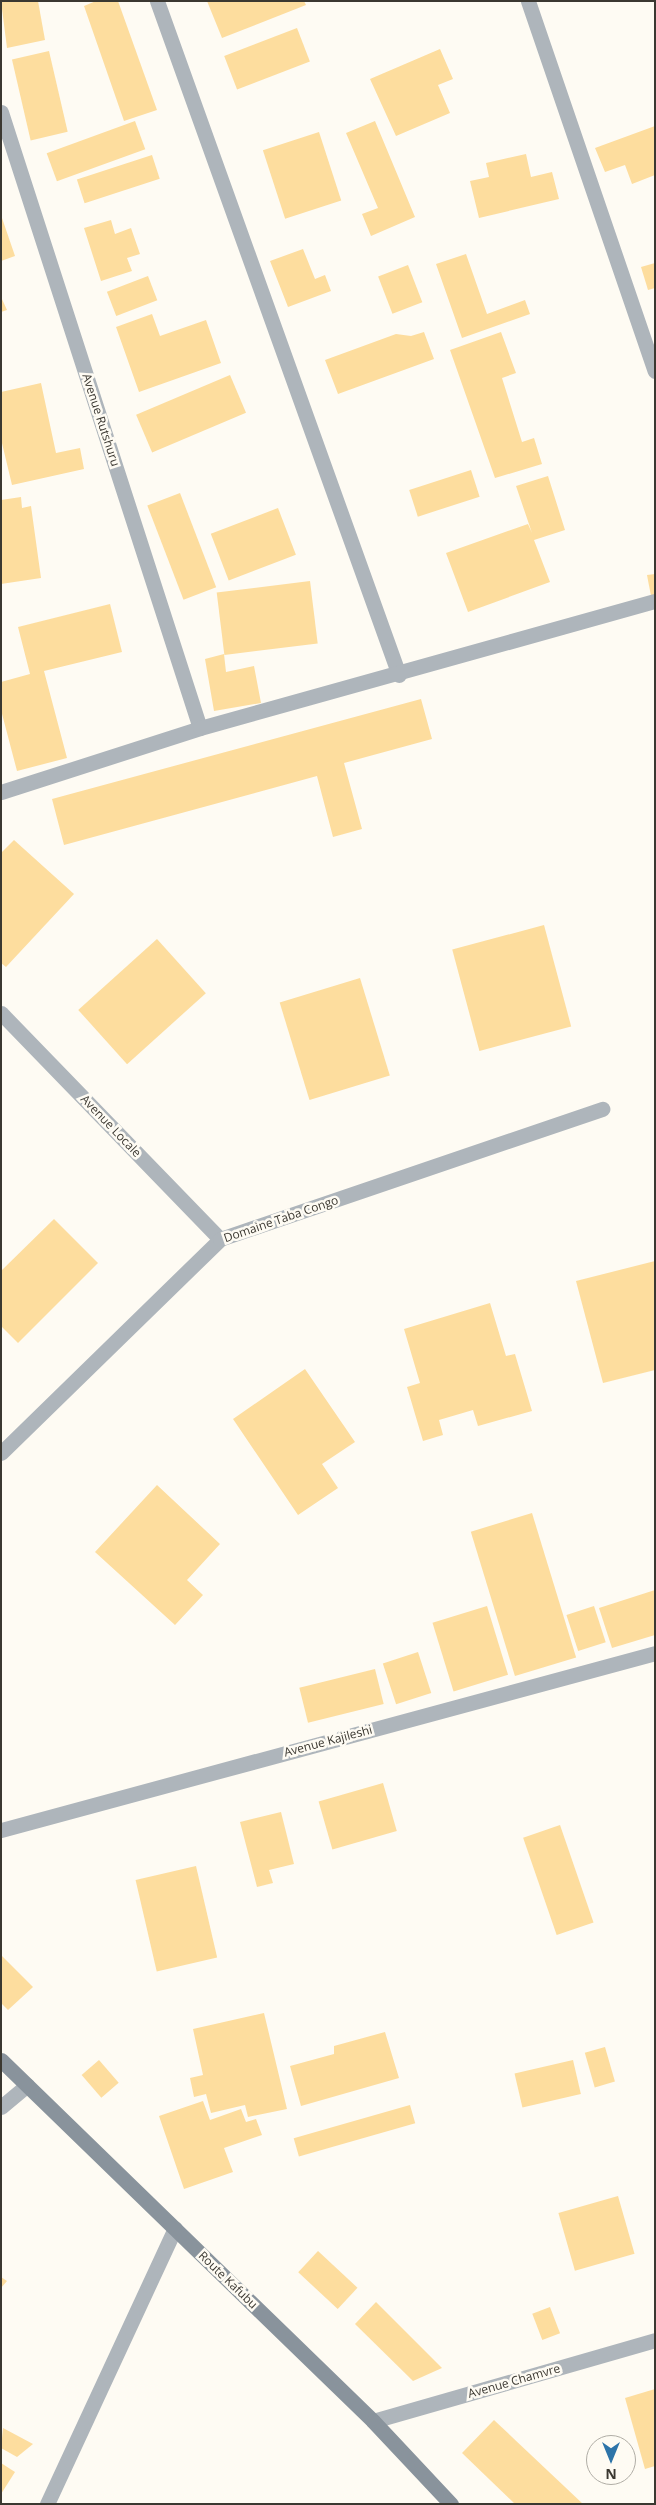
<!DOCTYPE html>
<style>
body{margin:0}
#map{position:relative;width:656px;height:2505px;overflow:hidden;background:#fefbf3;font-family:"Open Sans",sans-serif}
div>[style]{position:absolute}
.building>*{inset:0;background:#fddd9e;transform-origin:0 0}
.street>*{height:15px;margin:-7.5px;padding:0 7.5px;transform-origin:7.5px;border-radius:7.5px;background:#aeb5bb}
.secondary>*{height:15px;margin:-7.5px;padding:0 7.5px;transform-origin:7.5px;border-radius:7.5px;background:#89939c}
span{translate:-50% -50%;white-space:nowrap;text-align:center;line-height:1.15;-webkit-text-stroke:5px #fefbf3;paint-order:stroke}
.street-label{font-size:12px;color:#3b3831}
.frame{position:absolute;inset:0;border:2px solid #3b3831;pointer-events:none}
.north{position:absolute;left:586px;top:2435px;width:50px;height:50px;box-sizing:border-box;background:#fefbf3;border:1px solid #b0ada5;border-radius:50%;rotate:180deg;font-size:14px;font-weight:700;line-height:20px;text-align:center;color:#3b3831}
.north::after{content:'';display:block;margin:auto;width:18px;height:22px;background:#2d74a9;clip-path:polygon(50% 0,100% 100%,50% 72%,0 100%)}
</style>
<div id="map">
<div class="building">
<div style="clip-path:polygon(1px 1px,38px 1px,45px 40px,7px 48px)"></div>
<div style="clip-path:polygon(96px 1px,118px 1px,157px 110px,124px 121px,84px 6px)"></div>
<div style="clip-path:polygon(207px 1px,304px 1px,306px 5px,222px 38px)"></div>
<div style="left:297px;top:28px;width:36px;height:78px;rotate:69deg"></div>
<div style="clip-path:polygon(440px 49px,453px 79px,438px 85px,450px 113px,396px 136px,370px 79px)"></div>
<div style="left:49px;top:51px;width:83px;height:38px;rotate:77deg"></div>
<div style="left:135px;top:121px;width:30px;height:94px;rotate:70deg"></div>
<div style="clip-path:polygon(375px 121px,415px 217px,371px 236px,362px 214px,378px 208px,346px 133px)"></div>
<div style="clip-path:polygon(655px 126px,655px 175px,632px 184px,625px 165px,605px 172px,595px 148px)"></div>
<div style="left:319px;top:132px;width:72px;height:59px;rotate:72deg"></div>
<div style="clip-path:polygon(526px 154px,531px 177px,552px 172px,559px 199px,479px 218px,470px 181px,489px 177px,486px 163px)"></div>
<div style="left:152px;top:155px;width:25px;height:79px;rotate:72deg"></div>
<div style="clip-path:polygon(2px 218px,15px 256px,1px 261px,1px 219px)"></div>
<div style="clip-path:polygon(111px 220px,115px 234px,131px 228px,140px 254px,127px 258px,132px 271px,101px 281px,84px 228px)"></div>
<div style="clip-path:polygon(303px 249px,315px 279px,325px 275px,331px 291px,288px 307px,270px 261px)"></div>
<div style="clip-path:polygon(466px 254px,487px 314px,525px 300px,530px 314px,462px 338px,436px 264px)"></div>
<div style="clip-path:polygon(655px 263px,655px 288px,648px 290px,641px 267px)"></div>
<div style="left:408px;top:265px;width:40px;height:32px;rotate:69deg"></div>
<div style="left:148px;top:276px;width:26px;height:44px;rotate:69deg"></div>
<div style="clip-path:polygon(1px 297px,7px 310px,1px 312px)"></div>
<div style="clip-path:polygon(152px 314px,160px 336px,206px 320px,221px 363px,139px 392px,116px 327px)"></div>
<div style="clip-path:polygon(424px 332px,434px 359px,338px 394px,325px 360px,396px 334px,411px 336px)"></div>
<div style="clip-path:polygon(501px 332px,516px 373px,502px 378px,522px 442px,534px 438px,542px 464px,495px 478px,450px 350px)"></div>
<div style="left:230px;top:375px;width:41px;height:102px;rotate:67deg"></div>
<div style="clip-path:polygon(41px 383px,56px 453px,80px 448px,84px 469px,12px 485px,1px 439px,1px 392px)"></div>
<div style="left:471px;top:470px;width:28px;height:65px;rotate:72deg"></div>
<div style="clip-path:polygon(548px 476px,565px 530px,534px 540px,550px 582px,468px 612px,446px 553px,528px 524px,532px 533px,516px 486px)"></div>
<div style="left:180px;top:493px;width:101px;height:35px;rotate:69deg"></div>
<div style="clip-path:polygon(21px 497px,22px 508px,31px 506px,41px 578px,1px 584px,1px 500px)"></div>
<div style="left:278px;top:508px;width:50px;height:72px;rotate:69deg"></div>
<div style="clip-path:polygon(655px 574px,655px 595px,651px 596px,647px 575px)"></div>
<div style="left:310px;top:581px;width:63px;height:94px;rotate:83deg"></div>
<div style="clip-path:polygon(110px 604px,122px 652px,44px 671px,67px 758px,17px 771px,1px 710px,1px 682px,30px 674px,18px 627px)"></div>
<div style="clip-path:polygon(224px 654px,226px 672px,254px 666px,261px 703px,214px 711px,205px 659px)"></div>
<div style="clip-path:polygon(421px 699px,432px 739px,344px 763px,362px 829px,333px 837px,317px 776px,64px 845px,52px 799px)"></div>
<div style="clip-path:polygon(14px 840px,74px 894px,6px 967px,1px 963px,1px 853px)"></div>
<div style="left:544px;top:925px;width:105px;height:95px;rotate:75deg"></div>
<div style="left:157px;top:939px;width:73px;height:106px;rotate:48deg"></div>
<div style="left:360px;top:978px;width:102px;height:84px;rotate:73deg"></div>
<div style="clip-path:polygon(54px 1219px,98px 1263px,18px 1343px,1px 1326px,1px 1271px)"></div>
<div style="clip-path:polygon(655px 1261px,655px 1370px,603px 1383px,576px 1281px)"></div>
<div style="clip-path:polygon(490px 1303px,506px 1356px,515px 1354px,532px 1411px,478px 1426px,473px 1410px,439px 1420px,443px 1435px,423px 1441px,407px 1387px,420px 1383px,404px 1329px)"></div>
<div style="clip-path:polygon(305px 1369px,355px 1442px,322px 1464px,338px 1488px,298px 1515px,233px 1419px)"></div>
<div style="clip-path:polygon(157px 1485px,220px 1544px,187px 1580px,203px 1595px,175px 1625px,95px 1552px)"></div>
<div style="left:532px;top:1513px;width:151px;height:64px;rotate:73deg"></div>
<div style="clip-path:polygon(655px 1590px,655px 1635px,612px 1648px,599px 1608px)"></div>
<div style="left:487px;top:1606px;width:72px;height:57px;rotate:73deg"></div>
<div style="left:594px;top:1606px;width:38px;height:29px;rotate:72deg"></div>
<div style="left:418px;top:1652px;width:43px;height:37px;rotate:72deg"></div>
<div style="left:375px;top:1669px;width:36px;height:78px;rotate:76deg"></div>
<div style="left:383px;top:1783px;width:50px;height:67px;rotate:74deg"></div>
<div style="clip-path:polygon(281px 1812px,294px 1864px,269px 1870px,273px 1883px,257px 1887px,240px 1822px)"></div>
<div style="left:560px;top:1825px;width:103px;height:39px;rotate:71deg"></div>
<div style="left:196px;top:1866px;width:94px;height:62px;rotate:77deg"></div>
<div style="clip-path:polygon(1px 1955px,33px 1987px,8px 2010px,1px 2003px)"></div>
<div style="clip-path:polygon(264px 2013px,287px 2109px,248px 2117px,245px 2105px,211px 2113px,206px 2094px,194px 2097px,190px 2078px,203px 2075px,193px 2029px)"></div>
<div style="clip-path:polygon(385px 2032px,399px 2078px,301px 2106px,290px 2066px,334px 2054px,334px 2046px)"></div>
<div style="left:605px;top:2047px;width:36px;height:21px;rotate:74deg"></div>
<div style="left:99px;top:2060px;width:30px;height:23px;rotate:49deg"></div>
<div style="left:573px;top:2060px;width:35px;height:60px;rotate:77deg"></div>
<div style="clip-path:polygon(203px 2101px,210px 2120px,241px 2109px,246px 2122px,256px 2119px,262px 2135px,224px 2148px,233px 2172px,184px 2189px,159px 2116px)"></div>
<div style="left:410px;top:2105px;width:19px;height:121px;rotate:74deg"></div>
<div style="left:618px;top:2196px;width:60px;height:62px;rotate:74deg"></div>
<div style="left:318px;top:2251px;width:54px;height:29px;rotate:43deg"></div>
<div style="clip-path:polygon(1px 2277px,7px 2281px,1px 2288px)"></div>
<div style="clip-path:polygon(376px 2302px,442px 2368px,413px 2381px,355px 2324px)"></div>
<div style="left:550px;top:2307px;width:28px;height:19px;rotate:69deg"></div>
<div style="clip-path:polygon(655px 2389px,655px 2466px,645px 2469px,625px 2398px)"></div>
<div style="clip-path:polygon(494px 2420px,583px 2504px,515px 2504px,462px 2453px)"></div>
<div style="clip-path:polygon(3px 2428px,33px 2444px,17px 2457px,1px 2448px)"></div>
<div style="clip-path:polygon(1px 2463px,15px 2472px,1px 2494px)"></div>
</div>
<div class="street">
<div style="left:157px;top:1px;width:716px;rotate:70.25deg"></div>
<div style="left:528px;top:1px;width:391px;rotate:71.1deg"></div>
<div style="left:1px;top:112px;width:647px;rotate:72.1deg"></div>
<div style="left:1px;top:792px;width:209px;rotate:-17.8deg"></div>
<div style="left:200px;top:728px;width:472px;rotate:-15.6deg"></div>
<div style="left:1px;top:1013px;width:315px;rotate:45.9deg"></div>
<div style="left:1px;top:1453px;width:306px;rotate:-44.3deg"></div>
<div style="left:220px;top:1239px;width:404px;rotate:-18.8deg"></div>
<div style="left:1px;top:1830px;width:678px;rotate:-15.14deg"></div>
<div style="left:1px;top:2107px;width:34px;rotate:-40deg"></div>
<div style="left:373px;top:2421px;width:293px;rotate:-16deg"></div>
<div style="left:47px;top:2504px;width:304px;rotate:-65.1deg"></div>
</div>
<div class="secondary">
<div style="left:1px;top:2060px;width:518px;rotate:44.14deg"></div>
<div style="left:373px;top:2421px;width:114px;rotate:46.8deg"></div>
</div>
<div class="street-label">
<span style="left:101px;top:420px;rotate:72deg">Avenue Rutshuru</span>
<span style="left:111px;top:1126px;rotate:46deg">Avenue Locale</span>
<span style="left:281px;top:1219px;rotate:-19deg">Domaine Taba Congo</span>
<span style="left:328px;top:1741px;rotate:-15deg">Avenue Kajileshi</span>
<span style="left:228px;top:2280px;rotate:44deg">Route Kafubu</span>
<span style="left:514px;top:2381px;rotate:-16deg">Avenue Chamvre</span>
</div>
<div class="frame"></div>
<div class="north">N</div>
</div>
